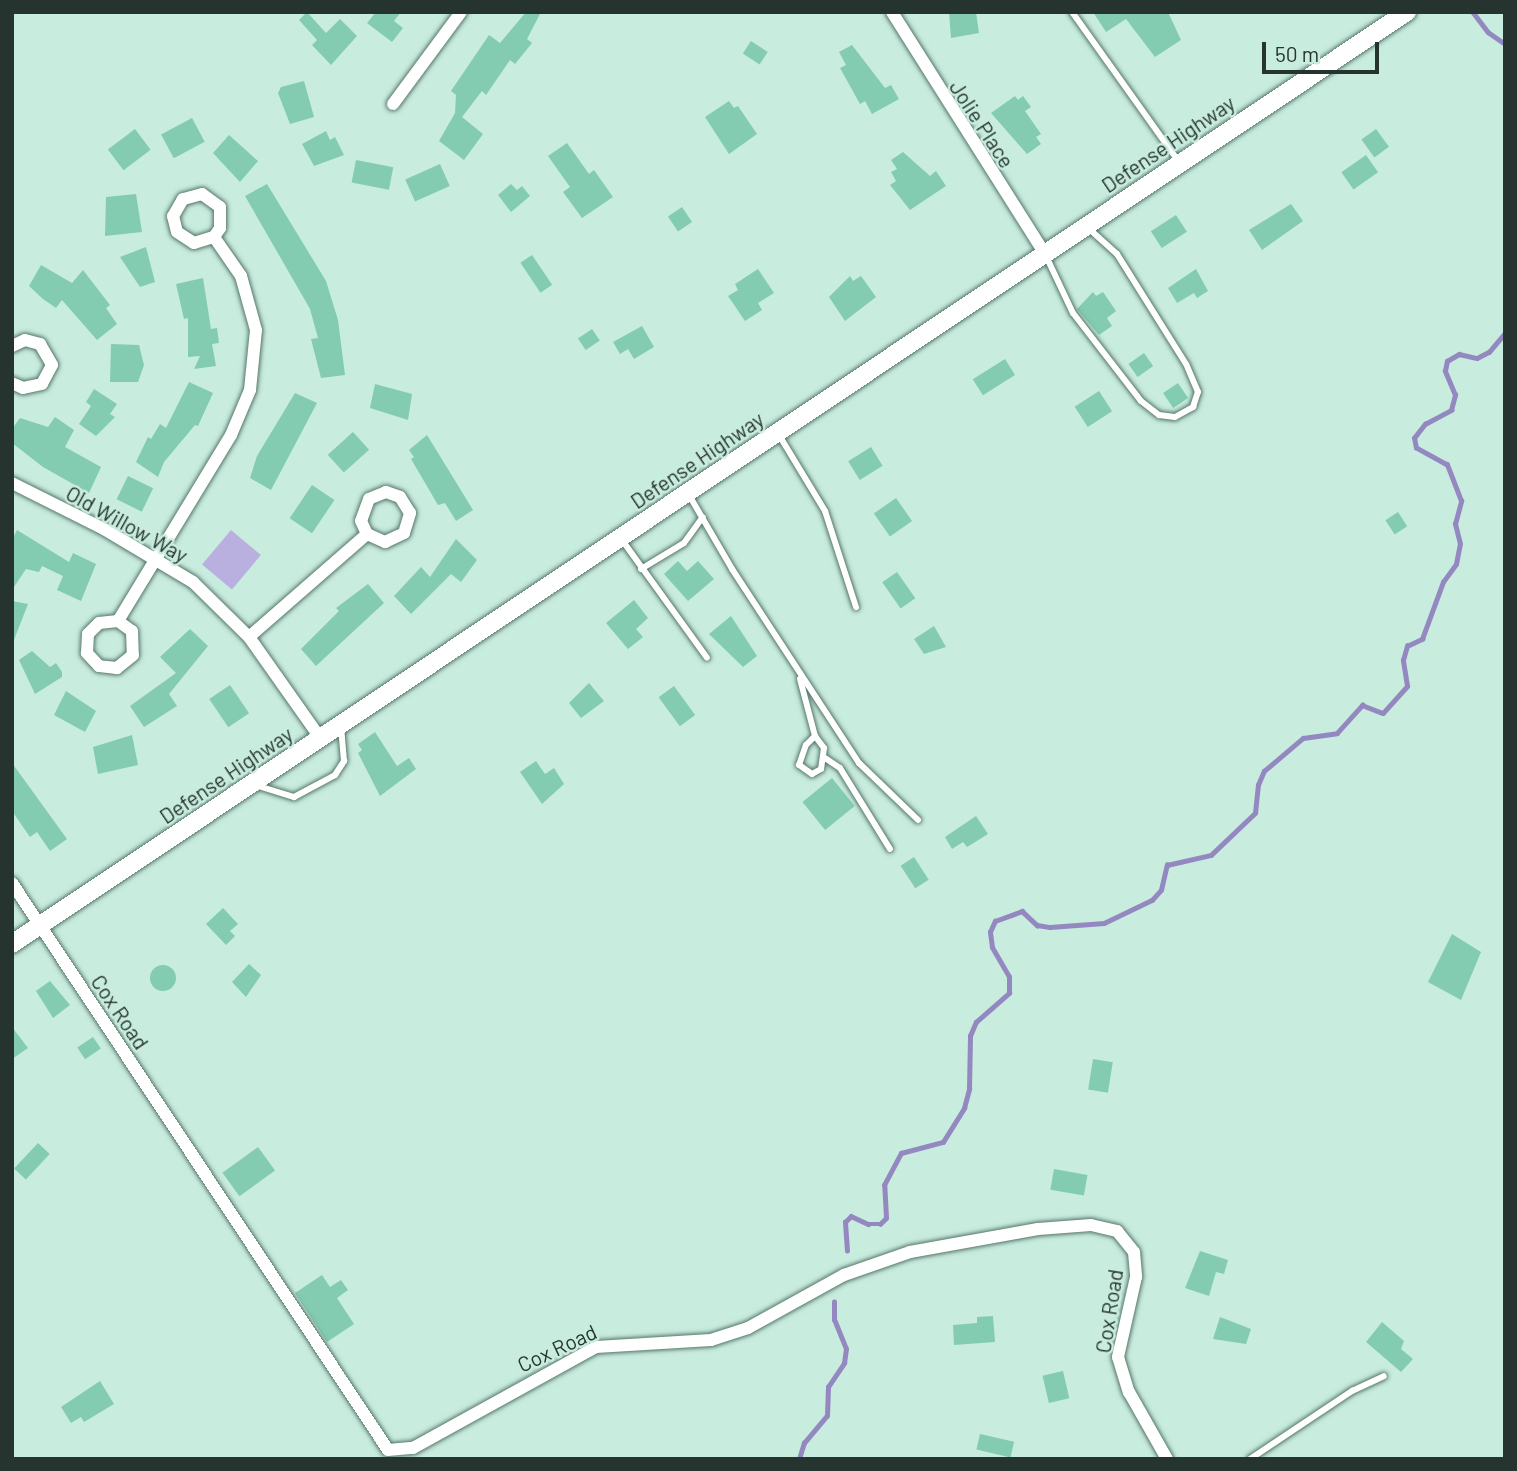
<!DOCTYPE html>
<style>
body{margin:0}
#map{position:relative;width:1517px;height:1471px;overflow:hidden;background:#c8ecde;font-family:Barlow,sans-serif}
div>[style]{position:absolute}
.green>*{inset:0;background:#b9b0e0;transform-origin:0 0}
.stream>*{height:4.5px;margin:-2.25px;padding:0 2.25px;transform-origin:2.25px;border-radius:2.25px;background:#9488c1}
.building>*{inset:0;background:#83ccb1;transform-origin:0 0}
.round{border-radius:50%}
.roads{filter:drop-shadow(0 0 2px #56776a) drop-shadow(0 0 2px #56776a)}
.service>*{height:6px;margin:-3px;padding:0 3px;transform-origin:3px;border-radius:3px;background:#fff}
.minor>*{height:12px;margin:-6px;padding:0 6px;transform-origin:6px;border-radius:6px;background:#fff}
.secondary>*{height:18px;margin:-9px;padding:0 9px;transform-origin:9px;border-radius:9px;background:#fff}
span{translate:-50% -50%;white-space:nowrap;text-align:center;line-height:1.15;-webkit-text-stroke:5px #c8ecde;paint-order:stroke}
.street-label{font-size:21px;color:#26342f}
.frame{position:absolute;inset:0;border:14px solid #26342f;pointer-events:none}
.scale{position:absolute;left:1262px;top:42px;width:117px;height:32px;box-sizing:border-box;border:4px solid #26342f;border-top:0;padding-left:9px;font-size:21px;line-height:24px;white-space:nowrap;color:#26342f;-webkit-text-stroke:5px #c8ecde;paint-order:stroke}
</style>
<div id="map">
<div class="green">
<div style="left:231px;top:530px;width:39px;height:45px;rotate:40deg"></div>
</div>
<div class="stream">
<div style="left:1473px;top:12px;width:25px;rotate:53deg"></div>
<div style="left:1488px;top:32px;width:21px;rotate:35deg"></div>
<div style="left:847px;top:1251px;width:29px;rotate:-94deg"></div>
<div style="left:845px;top:1222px;width:8px;rotate:-45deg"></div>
<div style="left:851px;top:1216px;width:19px;rotate:25deg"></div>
<div style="left:868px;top:1224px;width:12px"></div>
<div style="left:880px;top:1224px;width:8px;rotate:-45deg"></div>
<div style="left:886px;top:1218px;width:33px;rotate:-93deg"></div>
<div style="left:884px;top:1185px;width:36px;rotate:-62deg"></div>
<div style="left:901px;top:1153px;width:43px;rotate:-14.7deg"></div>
<div style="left:943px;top:1142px;width:40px;rotate:-58deg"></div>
<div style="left:964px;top:1108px;width:20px;rotate:-75deg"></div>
<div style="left:969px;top:1089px;width:53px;rotate:-88.9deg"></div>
<div style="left:970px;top:1036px;width:15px;rotate:-67deg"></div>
<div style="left:976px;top:1022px;width:44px;rotate:-41.3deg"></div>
<div style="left:1009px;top:993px;width:16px;rotate:-90deg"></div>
<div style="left:1009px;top:977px;width:34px;rotate:-120deg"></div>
<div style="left:992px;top:947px;width:15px;rotate:-98deg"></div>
<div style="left:990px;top:932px;width:12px;rotate:-66deg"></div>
<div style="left:995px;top:921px;width:29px;rotate:-20deg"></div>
<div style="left:1022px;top:911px;width:21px;rotate:43deg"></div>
<div style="left:1037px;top:925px;width:13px;rotate:9deg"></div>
<div style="left:1050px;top:927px;width:54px;rotate:-4.2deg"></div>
<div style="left:1104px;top:923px;width:53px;rotate:-25.6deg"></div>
<div style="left:1152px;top:900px;width:13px;rotate:-48deg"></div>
<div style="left:1161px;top:890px;width:26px;rotate:-77deg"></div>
<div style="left:1167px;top:865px;width:45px;rotate:-12.8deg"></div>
<div style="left:1211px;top:855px;width:61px;rotate:-43.7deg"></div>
<div style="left:1255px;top:813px;width:28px;rotate:-84deg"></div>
<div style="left:1258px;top:785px;width:15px;rotate:-67deg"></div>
<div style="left:1264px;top:771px;width:51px;rotate:-40.2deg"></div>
<div style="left:1303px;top:738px;width:34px;rotate:-8deg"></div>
<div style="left:1337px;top:733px;width:38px;rotate:-48deg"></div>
<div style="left:1362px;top:705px;width:22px;rotate:21deg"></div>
<div style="left:1383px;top:713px;width:36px;rotate:-48deg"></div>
<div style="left:1407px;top:686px;width:26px;rotate:-99deg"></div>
<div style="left:1403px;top:660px;width:15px;rotate:-74deg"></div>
<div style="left:1407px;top:646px;width:17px;rotate:-25deg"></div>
<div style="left:1422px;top:639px;width:61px;rotate:-69.8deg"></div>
<div style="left:1443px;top:582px;width:22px;rotate:-54deg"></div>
<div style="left:1456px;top:564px;width:20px;rotate:-79deg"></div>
<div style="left:1460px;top:544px;width:21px;rotate:-104deg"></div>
<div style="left:1455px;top:524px;width:24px;rotate:-75deg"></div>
<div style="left:1461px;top:501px;width:39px;rotate:-111deg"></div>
<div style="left:1447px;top:465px;width:35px;rotate:-151deg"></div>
<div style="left:1416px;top:448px;width:10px;rotate:-101deg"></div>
<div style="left:1414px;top:438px;width:18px;rotate:-52deg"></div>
<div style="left:1425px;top:424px;width:30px;rotate:-28deg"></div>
<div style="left:1451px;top:410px;width:16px;rotate:-75deg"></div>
<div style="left:1455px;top:395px;width:26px;rotate:-113deg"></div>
<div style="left:1445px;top:371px;width:10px;rotate:-79deg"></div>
<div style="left:1447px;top:361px;width:14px;rotate:-30deg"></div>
<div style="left:1459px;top:354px;width:18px;rotate:13deg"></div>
<div style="left:1477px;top:358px;width:13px;rotate:-27deg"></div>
<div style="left:1489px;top:352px;width:25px;rotate:-50deg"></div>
<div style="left:799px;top:1459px;width:17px;rotate:-73deg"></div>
<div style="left:804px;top:1443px;width:35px;rotate:-50deg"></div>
<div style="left:827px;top:1416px;width:29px;rotate:-88deg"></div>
<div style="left:828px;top:1387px;width:29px;rotate:-56deg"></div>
<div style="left:844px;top:1363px;width:14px;rotate:-82deg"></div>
<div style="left:846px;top:1349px;width:31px;rotate:-112deg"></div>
<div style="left:834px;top:1320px;width:18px;rotate:-90deg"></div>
</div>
<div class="building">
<div style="clip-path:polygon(307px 12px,326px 33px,340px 19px,357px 36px,331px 65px,312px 45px,317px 40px,299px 20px)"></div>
<div style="clip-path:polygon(376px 12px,401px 12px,394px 21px,403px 28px,392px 42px,367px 23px)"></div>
<div style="clip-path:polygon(526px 12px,541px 12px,527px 39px,532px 43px,515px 64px,510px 60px,486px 95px,482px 91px,462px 117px,483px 134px,464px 160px,439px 141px,455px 113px,456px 95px,451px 91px,489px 35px,500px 43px)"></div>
<div style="clip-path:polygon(949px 12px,976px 12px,979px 33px,951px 38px)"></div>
<div style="clip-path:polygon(1093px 12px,1168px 12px,1181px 40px,1155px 57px,1126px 19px,1106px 32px)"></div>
<div style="left:751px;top:41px;width:20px;height:15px;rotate:33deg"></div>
<div style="clip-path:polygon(852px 45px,885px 88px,891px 85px,899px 99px,872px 114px,865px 101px,860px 104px,840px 68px,846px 65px,839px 52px)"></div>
<div style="clip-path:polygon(304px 81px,314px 117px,290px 124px,278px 93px,281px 87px)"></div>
<div style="clip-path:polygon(1015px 96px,1018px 100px,1023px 96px,1031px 107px,1025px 111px,1041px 134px,1036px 137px,1041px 144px,1027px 154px,991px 113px)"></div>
<div style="clip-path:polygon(729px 101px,734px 108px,738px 106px,757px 134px,729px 154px,705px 117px)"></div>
<div style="left:192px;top:118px;width:27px;height:35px;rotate:62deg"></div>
<div style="left:135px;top:129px;width:26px;height:34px;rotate:53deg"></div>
<div style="left:1376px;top:129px;width:22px;height:18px;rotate:54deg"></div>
<div style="clip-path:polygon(326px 131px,330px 140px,335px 137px,344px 155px,314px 166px,302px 144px)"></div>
<div style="clip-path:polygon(229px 135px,258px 161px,240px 182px,213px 153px)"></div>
<div style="clip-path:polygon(567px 143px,589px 174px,594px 170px,613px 197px,582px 218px,563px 192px,570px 187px,548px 156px)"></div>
<div style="clip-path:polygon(903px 152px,930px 176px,936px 171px,946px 186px,910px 210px,890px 185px,896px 181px,891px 172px,897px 169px,891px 160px)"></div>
<div style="left:1366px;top:155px;width:21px;height:30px;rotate:55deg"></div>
<div style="left:356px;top:160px;width:38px;height:23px;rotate:11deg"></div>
<div style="left:440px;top:164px;width:24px;height:38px;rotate:66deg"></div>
<div style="clip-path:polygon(267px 184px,326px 281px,338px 320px,345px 375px,321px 378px,311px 339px,318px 338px,310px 309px,245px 196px)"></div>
<div style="clip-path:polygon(511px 184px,517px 190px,522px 186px,530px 196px,511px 212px,498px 195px)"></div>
<div style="clip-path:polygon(136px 194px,142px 232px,105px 236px,106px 197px)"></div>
<div style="clip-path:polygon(1291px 204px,1303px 221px,1262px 250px,1249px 230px)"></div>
<div style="left:682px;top:207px;width:18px;height:17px;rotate:56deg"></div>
<div style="left:1176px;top:215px;width:20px;height:30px;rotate:57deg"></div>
<div style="clip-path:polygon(146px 247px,155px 282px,140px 287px,120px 257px)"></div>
<div style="left:532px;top:255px;width:36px;height:14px;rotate:56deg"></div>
<div style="clip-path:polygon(41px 265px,72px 283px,83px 270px,110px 305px,106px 308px,117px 324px,97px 340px,62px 300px,56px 308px,43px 299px,29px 286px)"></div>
<div style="clip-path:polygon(758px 269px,774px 293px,758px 303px,762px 310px,745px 321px,728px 296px,738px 290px,735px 284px)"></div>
<div style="clip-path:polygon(1196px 269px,1208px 291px,1197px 298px,1194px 293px,1177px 303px,1168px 288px)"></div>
<div style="clip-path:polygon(850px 276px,853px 281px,861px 276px,876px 297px,845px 321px,829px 297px)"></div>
<div style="clip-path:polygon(203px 278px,211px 329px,217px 328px,219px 343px,212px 344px,216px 366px,194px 369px,200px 356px,188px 357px,188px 318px,184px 319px,176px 284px)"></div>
<div style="clip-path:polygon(1093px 292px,1096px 296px,1103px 292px,1116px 311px,1107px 318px,1112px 326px,1099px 335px,1077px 309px)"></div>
<div style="clip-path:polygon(642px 326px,654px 347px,634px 359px,628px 349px,620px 354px,613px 342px)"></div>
<div style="left:592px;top:329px;width:14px;height:17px;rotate:56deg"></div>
<div style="clip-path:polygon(111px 344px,139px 345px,144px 365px,138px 382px,110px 382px)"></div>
<div style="left:1144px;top:353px;width:16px;height:19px;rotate:55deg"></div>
<div style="left:1005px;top:359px;width:19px;height:38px;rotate:58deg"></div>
<div style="clip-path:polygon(189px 382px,213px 393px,198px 426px,195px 425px,164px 462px,158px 477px,136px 462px,148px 437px,151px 439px,160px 424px,166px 428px)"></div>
<div style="left:1178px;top:383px;width:18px;height:18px;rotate:56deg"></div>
<div style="clip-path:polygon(375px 384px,412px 394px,408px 420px,370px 408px)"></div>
<div style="clip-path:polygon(94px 389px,117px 404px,110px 414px,115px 417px,96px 436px,79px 424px,91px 406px,86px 402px)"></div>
<div style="left:1099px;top:391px;width:24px;height:29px;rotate:57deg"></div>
<div style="clip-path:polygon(295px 393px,317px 403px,271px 490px,250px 478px,257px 456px)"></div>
<div style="clip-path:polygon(55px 417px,74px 430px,65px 447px,101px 467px,89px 493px,43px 467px,12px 443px,12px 429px,20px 418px,48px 427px)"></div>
<div style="left:353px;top:432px;width:24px;height:34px;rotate:48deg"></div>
<div style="clip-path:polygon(427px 435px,473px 510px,456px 521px,445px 503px,438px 505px,411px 459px,414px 457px,409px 450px)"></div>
<div style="left:871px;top:447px;width:22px;height:27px;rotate:58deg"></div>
<div style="left:128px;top:476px;width:28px;height:26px;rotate:26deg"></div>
<div style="left:312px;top:485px;width:27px;height:40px;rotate:34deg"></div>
<div style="left:896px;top:498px;width:28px;height:27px;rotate:55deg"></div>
<div style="left:1398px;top:512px;width:17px;height:15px;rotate:57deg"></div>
<div style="clip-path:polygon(17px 530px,69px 562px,73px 553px,96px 564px,81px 601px,57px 590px,63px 576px,42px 566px,39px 572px,26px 569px,12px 590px,12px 540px)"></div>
<div style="clip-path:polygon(456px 539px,477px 560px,461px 582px,451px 574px,411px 614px,394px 596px,421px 567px,430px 577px)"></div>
<div style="clip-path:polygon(678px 561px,687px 571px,698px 561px,714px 579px,688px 601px,664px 574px)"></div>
<div style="left:897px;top:572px;width:32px;height:18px;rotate:55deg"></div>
<div style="clip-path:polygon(368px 584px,384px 603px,316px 666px,301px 649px,339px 611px,336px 608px)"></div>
<div style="clip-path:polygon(634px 600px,648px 618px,636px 629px,643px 637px,628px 649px,606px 623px)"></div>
<div style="clip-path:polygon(12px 601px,28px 604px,12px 645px)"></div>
<div style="clip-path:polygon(731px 616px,757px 656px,743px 667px,709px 634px)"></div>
<div style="clip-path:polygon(934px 626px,946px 647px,924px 654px,914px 639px)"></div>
<div style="clip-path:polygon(190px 629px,208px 646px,169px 694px,177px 706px,144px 727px,130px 706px,176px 673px,160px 657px)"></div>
<div style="clip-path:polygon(32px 651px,50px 667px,56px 663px,62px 672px,62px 677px,35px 694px,19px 660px)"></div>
<div style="clip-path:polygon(589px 683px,604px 701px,581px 718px,569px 703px)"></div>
<div style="left:230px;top:685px;width:34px;height:25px;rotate:56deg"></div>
<div style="left:674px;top:686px;width:36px;height:19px;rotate:54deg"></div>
<div style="clip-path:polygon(66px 691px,96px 711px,85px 732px,54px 715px)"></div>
<div style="clip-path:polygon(375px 732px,397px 766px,409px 758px,416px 769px,380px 796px,358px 753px,362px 750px,358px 744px)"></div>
<div style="clip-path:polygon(132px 735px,138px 765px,98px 774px,93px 747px)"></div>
<div style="clip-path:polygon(536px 761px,545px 774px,554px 768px,564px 784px,542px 804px,520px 772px)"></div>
<div style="clip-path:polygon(12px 763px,67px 839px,50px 851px,37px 832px,30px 837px,12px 811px)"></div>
<div style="left:832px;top:778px;width:36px;height:38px;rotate:51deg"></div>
<div style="clip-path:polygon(976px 816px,988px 834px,967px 847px,963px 842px,952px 849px,945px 837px)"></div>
<div style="left:914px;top:857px;width:27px;height:16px;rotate:57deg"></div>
<div style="clip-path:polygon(223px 908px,238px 924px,230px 931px,235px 936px,226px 945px,206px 924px)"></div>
<div style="clip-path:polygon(1452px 934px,1481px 952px,1461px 1000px,1428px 982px)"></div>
<div style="clip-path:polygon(249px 964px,261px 975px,246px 997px,232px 982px)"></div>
<div class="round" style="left:150px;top:965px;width:26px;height:26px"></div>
<div style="clip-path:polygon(50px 981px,70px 1005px,53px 1018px,36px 991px)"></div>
<div style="clip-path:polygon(12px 1027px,28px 1048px,12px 1059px)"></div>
<div style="left:93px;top:1037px;width:14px;height:19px;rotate:56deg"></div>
<div style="left:1093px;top:1059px;width:20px;height:31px;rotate:9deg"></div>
<div style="left:38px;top:1143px;width:16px;height:35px;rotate:43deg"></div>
<div style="left:258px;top:1147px;width:29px;height:44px;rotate:54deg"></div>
<div style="left:1054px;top:1169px;width:34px;height:21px;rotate:10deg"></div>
<div style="clip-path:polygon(1200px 1251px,1228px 1260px,1224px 1274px,1216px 1272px,1209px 1296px,1185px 1288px)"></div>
<div style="clip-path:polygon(322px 1275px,330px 1287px,341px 1280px,348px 1290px,337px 1298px,354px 1324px,327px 1342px,295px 1293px)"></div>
<div style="clip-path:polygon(993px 1316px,995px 1342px,954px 1345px,953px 1325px,977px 1323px,977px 1317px)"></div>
<div style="clip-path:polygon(1220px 1317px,1251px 1329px,1246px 1344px,1213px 1339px)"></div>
<div style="clip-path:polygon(1382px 1322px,1404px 1341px,1401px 1349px,1413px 1359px,1401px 1372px,1366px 1342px)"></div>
<div style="left:1063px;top:1371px;width:28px;height:21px;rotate:77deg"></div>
<div style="clip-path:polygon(100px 1381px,114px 1404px,84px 1422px,81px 1417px,71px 1423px,61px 1407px)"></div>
<div style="left:980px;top:1434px;width:35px;height:16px;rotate:13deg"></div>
</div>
<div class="roads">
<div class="service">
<div style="left:1072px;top:12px;width:184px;rotate:54.5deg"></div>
<div style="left:1046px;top:256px;width:63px;rotate:64.7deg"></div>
<div style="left:1073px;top:313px;width:111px;rotate:52.3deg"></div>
<div style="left:1141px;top:401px;width:23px;rotate:38deg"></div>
<div style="left:1159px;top:415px;width:16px;rotate:7deg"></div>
<div style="left:1175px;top:417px;width:21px;rotate:-29deg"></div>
<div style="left:1193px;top:407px;width:16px;rotate:-72deg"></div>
<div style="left:1198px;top:392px;width:30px;rotate:-113deg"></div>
<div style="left:1186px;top:364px;width:130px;rotate:-122.1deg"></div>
<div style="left:1117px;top:254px;width:40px;rotate:-138deg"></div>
<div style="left:779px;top:435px;width:89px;rotate:58.8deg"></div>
<div style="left:825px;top:511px;width:101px;rotate:72.1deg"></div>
<div style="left:689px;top:495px;width:86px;rotate:59.8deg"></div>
<div style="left:732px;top:569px;width:232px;rotate:56.8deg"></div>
<div style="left:859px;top:763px;width:82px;rotate:44deg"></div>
<div style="left:622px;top:540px;width:145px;rotate:54.2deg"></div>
<div style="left:641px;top:569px;width:50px;rotate:-31.2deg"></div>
<div style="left:684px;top:543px;width:32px;rotate:-54deg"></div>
<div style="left:800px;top:679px;width:59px;rotate:75.3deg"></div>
<div style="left:815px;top:736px;width:15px;rotate:53deg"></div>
<div style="left:824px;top:748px;width:21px;rotate:98deg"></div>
<div style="left:821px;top:769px;width:10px;rotate:151deg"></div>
<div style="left:812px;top:774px;width:16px;rotate:-145deg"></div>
<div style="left:799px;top:765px;width:21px;rotate:-71deg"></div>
<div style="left:806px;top:745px;width:13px;rotate:-45deg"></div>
<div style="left:825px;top:758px;width:18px;rotate:34deg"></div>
<div style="left:840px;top:768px;width:95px;rotate:58.3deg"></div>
<div style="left:255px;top:785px;width:41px;rotate:17.1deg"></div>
<div style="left:294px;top:797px;width:47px;rotate:-28.2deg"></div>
<div style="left:335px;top:775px;width:17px;rotate:-57deg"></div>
<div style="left:344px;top:761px;width:35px;rotate:-95deg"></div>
<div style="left:1250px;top:1459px;width:123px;rotate:-33.7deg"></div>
<div style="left:1352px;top:1391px;width:35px;rotate:-25deg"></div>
</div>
<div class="minor">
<div style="left:892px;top:12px;width:286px;rotate:57.7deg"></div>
<div style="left:393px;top:104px;width:114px;rotate:-53.5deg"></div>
<div style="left:12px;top:346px;width:14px;rotate:-25deg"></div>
<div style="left:25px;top:340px;width:16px;rotate:15deg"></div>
<div style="left:40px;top:344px;width:24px;rotate:60deg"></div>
<div style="left:52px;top:365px;width:21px;rotate:118deg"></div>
<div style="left:42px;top:384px;width:19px;rotate:168deg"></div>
<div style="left:23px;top:388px;width:12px;rotate:-156deg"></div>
<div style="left:12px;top:483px;width:103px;rotate:26.6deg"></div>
<div style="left:104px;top:529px;width:104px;rotate:30.8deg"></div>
<div style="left:193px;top:582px;width:78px;rotate:44.5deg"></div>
<div style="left:249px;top:637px;width:125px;rotate:54.8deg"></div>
<div style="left:118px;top:621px;width:17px;rotate:36deg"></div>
<div style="left:132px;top:631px;width:24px;rotate:88deg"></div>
<div style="left:133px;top:655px;width:21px;rotate:141deg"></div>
<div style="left:117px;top:668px;width:18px;rotate:-174deg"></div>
<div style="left:99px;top:666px;width:18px;rotate:-133deg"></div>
<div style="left:87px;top:653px;width:19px;rotate:-87deg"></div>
<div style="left:88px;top:634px;width:16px;rotate:-45deg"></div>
<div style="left:99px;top:623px;width:19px;rotate:-6deg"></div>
<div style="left:118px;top:621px;width:218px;rotate:-58.7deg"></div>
<div style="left:231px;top:435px;width:49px;rotate:-67.1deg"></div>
<div style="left:250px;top:390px;width:60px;rotate:-84.3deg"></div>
<div style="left:256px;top:330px;width:56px;rotate:-105.5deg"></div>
<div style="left:241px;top:276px;width:47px;rotate:-124.7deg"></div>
<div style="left:214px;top:237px;width:11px;rotate:-56deg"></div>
<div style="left:220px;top:228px;width:21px;rotate:-90deg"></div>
<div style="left:220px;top:207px;width:22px;rotate:-144deg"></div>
<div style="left:202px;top:194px;width:20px;rotate:165deg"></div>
<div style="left:183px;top:199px;width:20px;rotate:120deg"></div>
<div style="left:173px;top:216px;width:16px;rotate:76deg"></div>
<div style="left:177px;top:232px;width:20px;rotate:33deg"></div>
<div style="left:194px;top:243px;width:21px;rotate:-17deg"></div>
<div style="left:249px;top:637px;width:157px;rotate:-41.1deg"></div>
<div style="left:367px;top:534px;width:20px;rotate:24deg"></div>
<div style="left:385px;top:542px;width:21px;rotate:-25deg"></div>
<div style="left:404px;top:533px;width:21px;rotate:-73deg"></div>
<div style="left:410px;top:513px;width:19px;rotate:-122deg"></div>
<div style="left:400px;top:497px;width:15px;rotate:-160deg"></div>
<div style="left:386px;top:492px;width:18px;rotate:158deg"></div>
<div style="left:369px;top:499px;width:23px;rotate:110deg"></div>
<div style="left:361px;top:521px;width:14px;rotate:65deg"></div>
<div style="left:12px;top:883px;width:680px;rotate:56.45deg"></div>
<div style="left:388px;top:1450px;width:25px;rotate:-5deg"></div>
<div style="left:413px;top:1448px;width:209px;rotate:-28.9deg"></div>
<div style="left:596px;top:1347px;width:115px;rotate:-3.5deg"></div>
<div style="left:711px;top:1340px;width:39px;rotate:-18deg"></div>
<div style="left:748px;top:1328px;width:110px;rotate:-28.9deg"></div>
<div style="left:844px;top:1275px;width:70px;rotate:-19.2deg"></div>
<div style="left:910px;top:1252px;width:130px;rotate:-10.2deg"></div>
<div style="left:1038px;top:1229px;width:53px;rotate:-4.3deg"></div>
<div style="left:1091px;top:1225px;width:27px;rotate:13deg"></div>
<div style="left:1117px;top:1231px;width:27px;rotate:51deg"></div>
<div style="left:1134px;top:1252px;width:25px;rotate:85deg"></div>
<div style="left:1136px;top:1277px;width:82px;rotate:102.7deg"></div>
<div style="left:1118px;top:1357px;width:37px;rotate:73deg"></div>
<div style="left:1129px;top:1392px;width:77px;rotate:60.4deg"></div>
</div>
<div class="secondary">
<div style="left:12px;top:944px;width:1678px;rotate:-33.75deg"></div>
</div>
</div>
<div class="street-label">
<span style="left:982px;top:124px;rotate:57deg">Jolie Place</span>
<span style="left:1168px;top:144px;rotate:-34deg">Defense Highway</span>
<span style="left:697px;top:460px;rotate:-34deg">Defense Highway</span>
<span style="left:127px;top:524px;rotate:29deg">Old Willow Way</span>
<span style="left:226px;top:775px;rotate:-34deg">Defense Highway</span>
<span style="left:120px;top:1012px;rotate:56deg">Cox Road</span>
<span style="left:1109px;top:1311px;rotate:-81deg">Cox Road</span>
<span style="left:557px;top:1348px;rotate:-25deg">Cox Road</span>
</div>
<div class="frame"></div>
<div class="scale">50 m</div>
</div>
